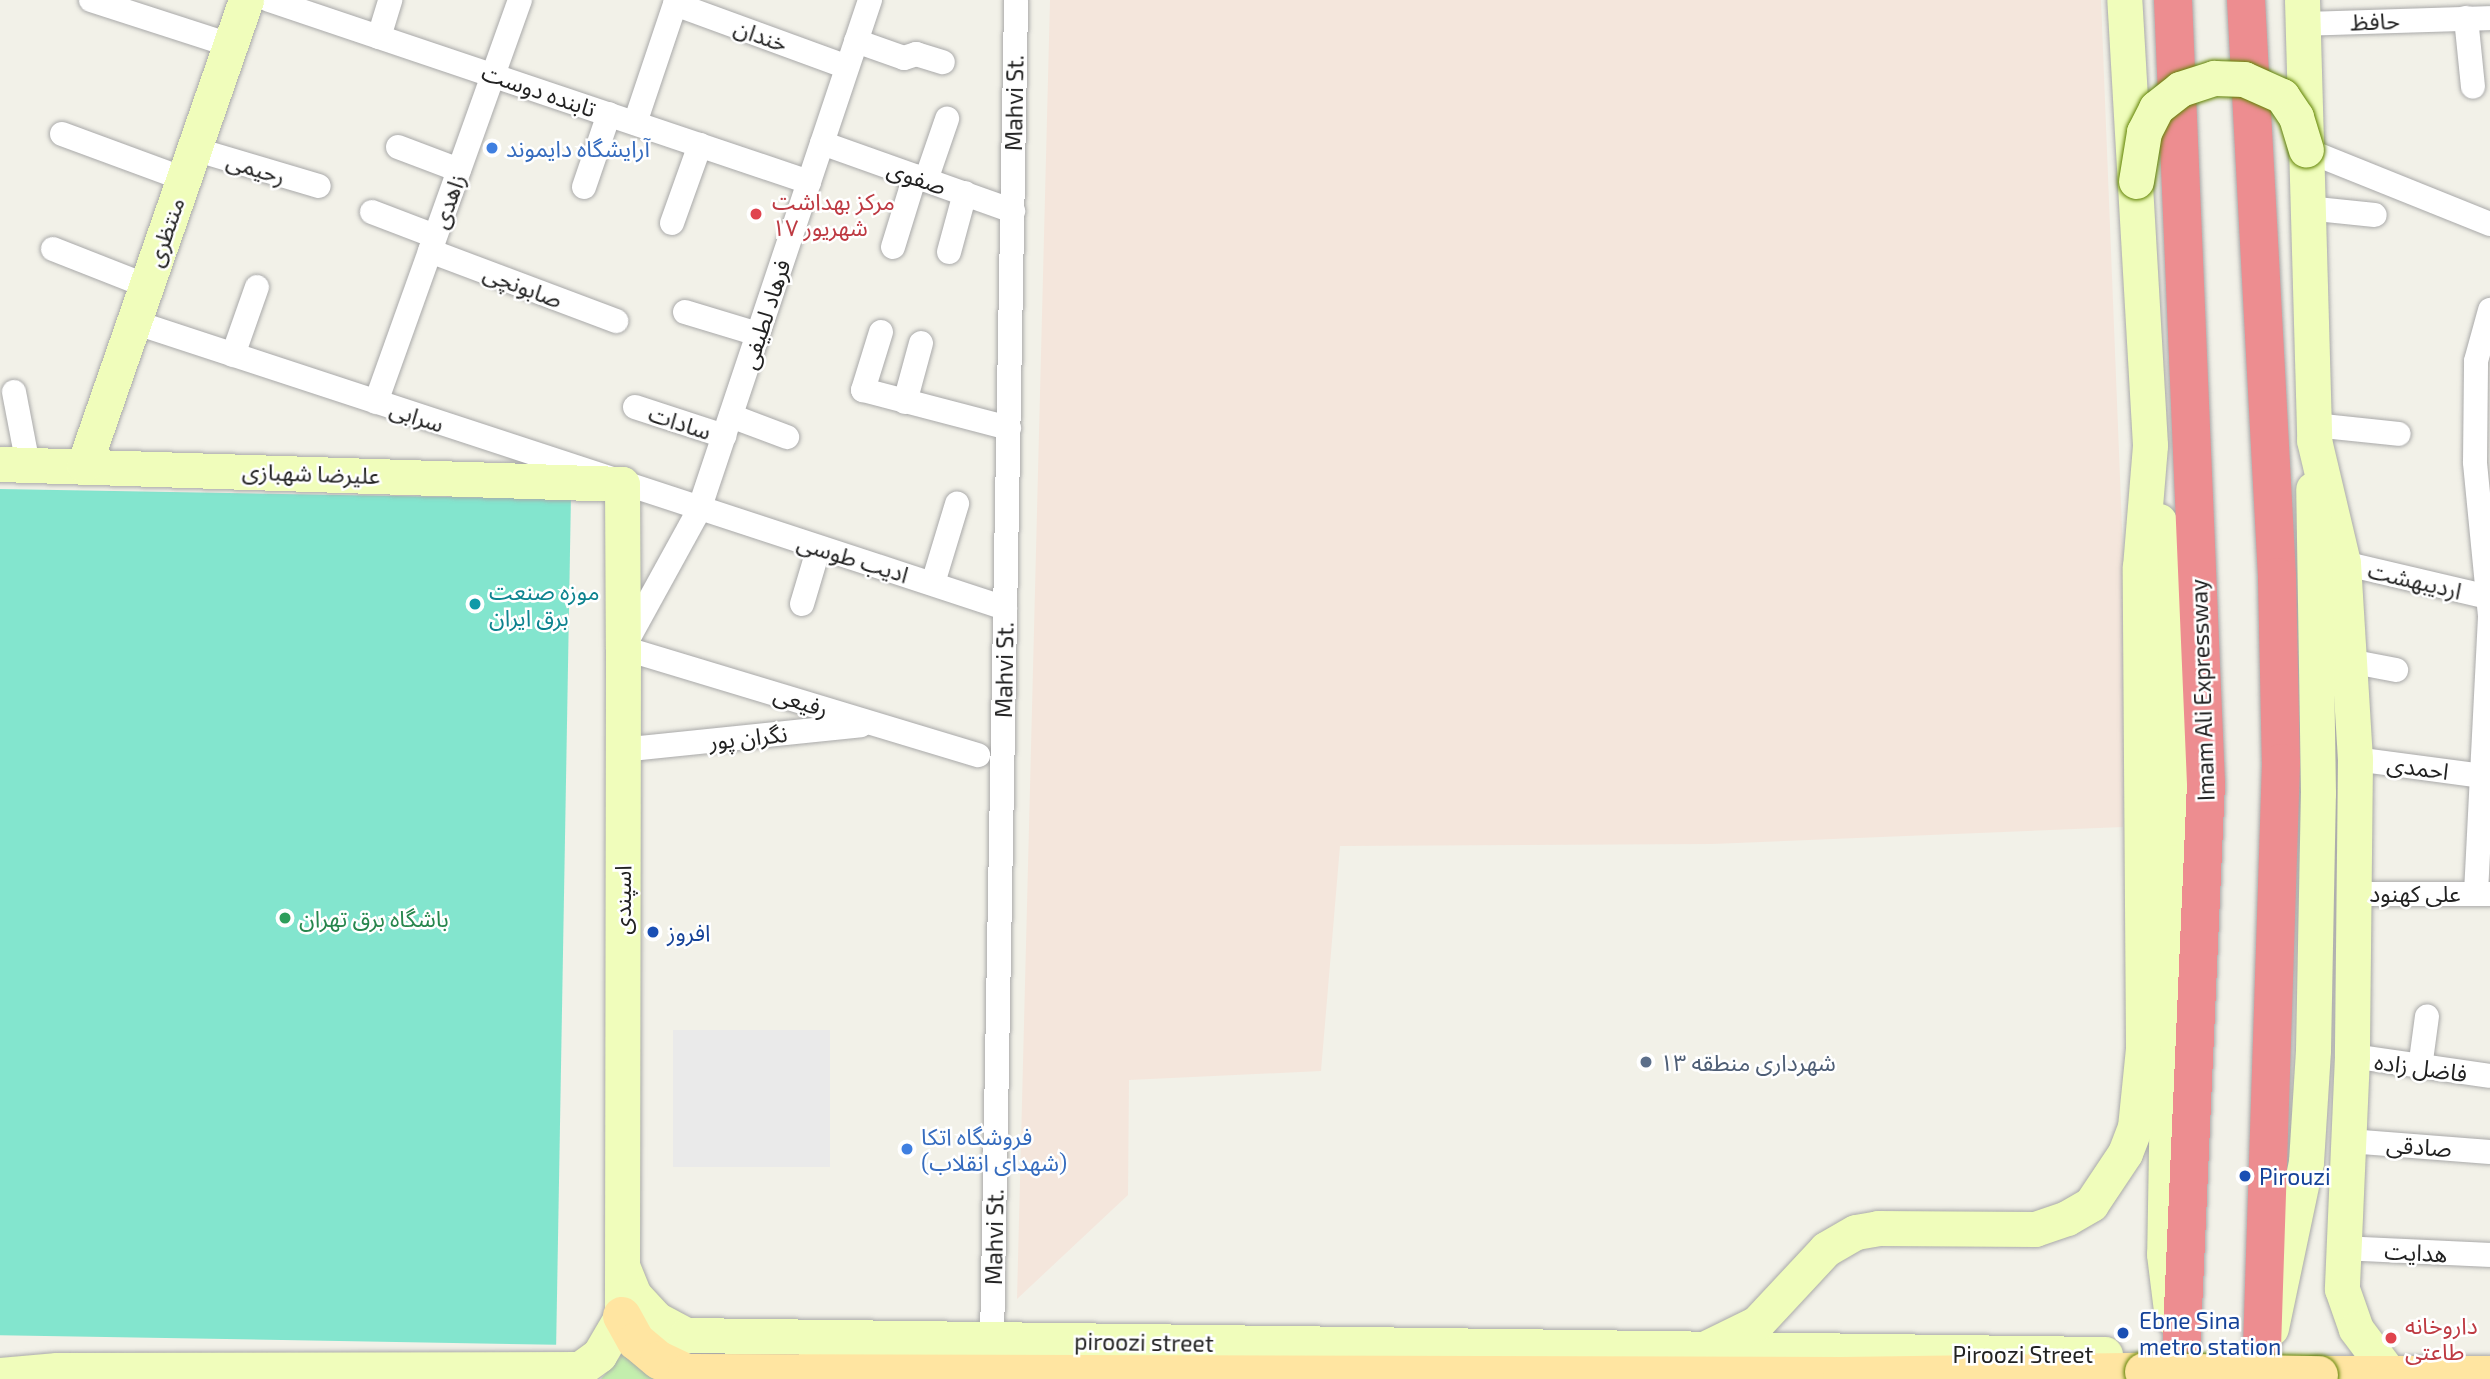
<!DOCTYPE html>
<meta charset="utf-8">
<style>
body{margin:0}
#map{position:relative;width:2490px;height:1379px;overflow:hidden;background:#f2f1e8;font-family:"Exo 2","Noto Sans Arabic",sans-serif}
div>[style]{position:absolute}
.military>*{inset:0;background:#f4e6dc}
.grass>*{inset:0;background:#c3eead}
.pitch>*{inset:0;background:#83e5ce;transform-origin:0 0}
.parking>*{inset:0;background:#eaeaea;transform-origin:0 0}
.roads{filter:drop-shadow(0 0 2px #a9a9a9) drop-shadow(0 0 2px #a9a9a9)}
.street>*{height:24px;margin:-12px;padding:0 12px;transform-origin:12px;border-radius:12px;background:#fff}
.secondary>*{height:35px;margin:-17.5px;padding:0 17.5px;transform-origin:17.5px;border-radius:17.5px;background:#f0fdbb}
.primary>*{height:38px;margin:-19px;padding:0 19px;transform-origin:19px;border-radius:19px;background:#ffe5a1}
.highway>*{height:38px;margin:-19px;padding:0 19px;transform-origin:19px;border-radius:19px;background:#ed8d90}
.bridges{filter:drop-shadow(0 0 2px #5f8200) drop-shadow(0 0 2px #5f8200)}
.secondary-bridge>*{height:35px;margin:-17.5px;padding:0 17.5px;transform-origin:17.5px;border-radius:17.5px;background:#f0fdbb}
.primary-bridge>*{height:38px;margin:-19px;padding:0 19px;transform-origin:19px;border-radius:19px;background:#ffe5a1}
.dots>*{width:19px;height:19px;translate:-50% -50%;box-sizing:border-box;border:4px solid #fff;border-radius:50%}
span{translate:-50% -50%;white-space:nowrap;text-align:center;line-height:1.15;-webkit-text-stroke:5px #fff;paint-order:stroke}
.street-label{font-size:23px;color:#222}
.shop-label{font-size:23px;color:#366cbe}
.left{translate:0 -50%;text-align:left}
.health-label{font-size:23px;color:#be3a42}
.culture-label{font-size:23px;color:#0d838f}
.leisure-label{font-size:23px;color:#27864d}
.transit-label{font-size:23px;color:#164399}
.service-label{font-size:23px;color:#4e5e75}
</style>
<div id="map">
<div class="military">
<div style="clip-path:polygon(1050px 0,2101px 0,2126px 628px,2123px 827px,1712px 844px,1340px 846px,1321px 1071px,1129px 1080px,1128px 1195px,1017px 1299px)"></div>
</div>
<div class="grass">
<div style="clip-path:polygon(627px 1337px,664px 1379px,601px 1379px,620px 1357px)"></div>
</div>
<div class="pitch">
<div style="left:0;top:489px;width:571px;height:846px;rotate:1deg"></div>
</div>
<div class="parking">
<div style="left:673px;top:1030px;width:157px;height:137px"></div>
</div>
<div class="roads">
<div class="street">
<div style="left:91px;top:0;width:146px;rotate:17.9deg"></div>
<div style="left:269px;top:0;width:570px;rotate:18.63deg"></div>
<div style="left:870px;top:0;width:538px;rotate:108.54deg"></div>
<div style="left:699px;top:510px;width:158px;rotate:118.8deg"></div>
<div style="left:623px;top:648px;width:371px;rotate:16.8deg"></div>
<div style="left:2466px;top:18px;width:69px;rotate:84.2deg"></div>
<div style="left:2302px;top:24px;width:188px;rotate:-1.8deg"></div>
<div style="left:379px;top:37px;width:39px;rotate:-73deg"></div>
<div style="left:856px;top:41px;width:51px;rotate:19.5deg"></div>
<div style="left:904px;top:58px;width:13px;rotate:-18deg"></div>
<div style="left:916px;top:54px;width:28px;rotate:17deg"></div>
<div style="left:635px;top:123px;width:126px;rotate:-71.4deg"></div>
<div style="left:675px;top:4px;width:183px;rotate:20.1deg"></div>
<div style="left:62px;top:134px;width:130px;rotate:20.2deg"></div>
<div style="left:822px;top:143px;width:203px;rotate:19.6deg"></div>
<div style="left:398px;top:147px;width:65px;rotate:20.7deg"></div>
<div style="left:194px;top:149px;width:130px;rotate:16.5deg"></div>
<div style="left:2306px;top:150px;width:198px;rotate:21.9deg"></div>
<div style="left:926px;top:180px;width:65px;rotate:-71deg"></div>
<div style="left:584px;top:187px;width:77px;rotate:-71.1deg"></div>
<div style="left:2307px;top:208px;width:68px;rotate:5.9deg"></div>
<div style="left:372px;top:212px;width:67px;rotate:20.9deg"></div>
<div style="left:672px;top:223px;width:83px;rotate:-70.3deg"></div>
<div style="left:893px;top:247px;width:74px;rotate:-72.8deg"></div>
<div style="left:53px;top:249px;width:101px;rotate:21.5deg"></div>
<div style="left:430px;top:251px;width:199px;rotate:20.6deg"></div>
<div style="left:949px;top:252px;width:61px;rotate:-74.8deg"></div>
<div style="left:685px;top:312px;width:76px;rotate:16.8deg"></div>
<div style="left:134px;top:322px;width:917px;rotate:18.18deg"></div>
<div style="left:881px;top:332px;width:61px;rotate:107.2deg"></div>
<div style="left:863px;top:390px;width:151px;rotate:14.6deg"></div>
<div style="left:233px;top:355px;width:72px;rotate:-70.6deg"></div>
<div style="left:14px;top:392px;width:74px;rotate:79.1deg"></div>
<div style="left:376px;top:402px;width:427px;rotate:-70.3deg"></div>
<div style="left:905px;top:402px;width:61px;rotate:-74.8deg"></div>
<div style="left:635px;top:407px;width:94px;rotate:18deg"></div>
<div style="left:731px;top:416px;width:60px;rotate:20.6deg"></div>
<div style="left:2314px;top:425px;width:85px;rotate:6deg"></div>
<div style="left:2343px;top:563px;width:149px;rotate:13.2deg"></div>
<div style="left:933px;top:583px;width:83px;rotate:-73.1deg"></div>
<div style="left:802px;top:604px;width:59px;rotate:-73.4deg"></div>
<div style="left:2349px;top:661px;width:48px;rotate:10.8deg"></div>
<div style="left:621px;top:750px;width:241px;rotate:-5.9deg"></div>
<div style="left:2355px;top:759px;width:128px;rotate:7.6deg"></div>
<div style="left:2476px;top:893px;width:277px;rotate:-87.1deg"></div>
<div style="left:2490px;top:616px;width:155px;rotate:-95.6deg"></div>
<div style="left:2475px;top:462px;width:101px;rotate:-89.4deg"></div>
<div style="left:2476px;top:361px;width:53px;rotate:-74.6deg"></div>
<div style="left:2353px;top:894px;width:137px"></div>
<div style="left:2352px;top:1056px;width:139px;rotate:8.2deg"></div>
<div style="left:2420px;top:1068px;width:52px;rotate:-82.3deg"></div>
<div style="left:2349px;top:1141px;width:141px;rotate:4.5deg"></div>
<div style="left:2342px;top:1248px;width:148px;rotate:2.7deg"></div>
<div style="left:992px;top:1340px;width:1340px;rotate:-88.97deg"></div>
</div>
<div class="secondary">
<div style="left:2302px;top:0;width:440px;rotate:88.4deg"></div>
<div style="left:2314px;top:440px;width:126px;rotate:76.7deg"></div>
<div style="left:2343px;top:563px;width:196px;rotate:86.5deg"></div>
<div style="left:2355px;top:759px;width:297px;rotate:90.6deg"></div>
<div style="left:2352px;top:1056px;width:233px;rotate:92.5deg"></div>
<div style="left:2342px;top:1289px;width:42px;rotate:70.7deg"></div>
<div style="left:2356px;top:1329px;width:55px;rotate:53.1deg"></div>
<div style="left:0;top:464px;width:622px;rotate:1.84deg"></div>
<div style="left:622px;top:484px;width:164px;rotate:89.7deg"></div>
<div style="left:623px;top:648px;width:668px;rotate:90.09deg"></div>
<div style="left:622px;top:1316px;width:45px;rotate:120.5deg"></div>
<div style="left:599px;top:1355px;width:24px;rotate:144deg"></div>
<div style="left:580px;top:1369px;width:523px;rotate:179.89deg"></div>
<div style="left:57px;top:1370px;width:57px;rotate:175deg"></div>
<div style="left:84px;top:465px;width:492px;rotate:-70.8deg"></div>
<div style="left:2159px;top:521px;width:105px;rotate:84.6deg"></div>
<div style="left:2169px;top:626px;width:236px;rotate:89.5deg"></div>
<div style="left:2171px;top:862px;width:392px;rotate:91deg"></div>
<div style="left:2164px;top:1254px;width:64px;rotate:82.9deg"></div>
<div style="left:623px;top:1268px;width:29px;rotate:68deg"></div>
<div style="left:634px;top:1295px;width:33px;rotate:47deg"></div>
<div style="left:656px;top:1319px;width:34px;rotate:28deg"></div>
<div style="left:686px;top:1335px;width:1419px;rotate:0.77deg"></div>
<div style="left:2271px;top:1328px;width:170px;rotate:-78.1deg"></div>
<div style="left:2306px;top:1162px;width:112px;rotate:-86.4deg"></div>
<div style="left:2313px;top:1050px;width:257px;rotate:-88.9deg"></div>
<div style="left:2318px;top:793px;width:304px;rotate:-90.9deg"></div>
<div style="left:1698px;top:1352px;width:66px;rotate:-26.2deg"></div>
<div style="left:1757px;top:1323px;width:101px;rotate:-47deg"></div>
<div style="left:1826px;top:1249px;width:34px;rotate:-30deg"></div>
<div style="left:1856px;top:1232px;width:22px;rotate:-10deg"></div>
<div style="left:1878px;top:1228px;width:157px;rotate:0.4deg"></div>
<div style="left:2035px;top:1229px;width:34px;rotate:-19deg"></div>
<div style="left:2067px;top:1218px;width:28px;rotate:-30deg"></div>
<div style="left:2091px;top:1204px;width:61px;rotate:-56.3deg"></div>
<div style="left:2125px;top:1153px;width:28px;rotate:-69deg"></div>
<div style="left:2135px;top:1127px;width:79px;rotate:-84.2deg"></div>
<div style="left:2143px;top:1048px;width:481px;rotate:-90.4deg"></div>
<div style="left:2140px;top:567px;width:122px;rotate:-85.3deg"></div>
<div style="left:2150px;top:445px;width:446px;rotate:-93.3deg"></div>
</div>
<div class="primary">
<div style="left:622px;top:1316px;width:29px;rotate:61deg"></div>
<div style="left:636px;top:1341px;width:30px;rotate:40deg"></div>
<div style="left:659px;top:1360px;width:31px;rotate:25deg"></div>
<div style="left:687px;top:1373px;width:1155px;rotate:0.15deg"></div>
<div style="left:1842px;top:1376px;width:302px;rotate:-0.8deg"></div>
<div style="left:2319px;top:1375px;width:171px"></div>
</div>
<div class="highway">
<div style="left:2173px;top:0;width:784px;rotate:87.59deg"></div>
<div style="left:2206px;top:783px;width:597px;rotate:92.5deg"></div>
<div style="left:2246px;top:0;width:578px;rotate:86.92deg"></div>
<div style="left:2277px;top:577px;width:186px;rotate:88.8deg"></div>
<div style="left:2281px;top:763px;width:616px;rotate:91.86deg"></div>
</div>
</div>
<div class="bridges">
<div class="secondary-bridge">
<div style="left:2136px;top:181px;width:50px;rotate:-80.7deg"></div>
<div style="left:2144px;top:132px;width:27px;rotate:-63deg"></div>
<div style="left:2156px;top:108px;width:31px;rotate:-38deg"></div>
<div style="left:2180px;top:89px;width:36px;rotate:-18deg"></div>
<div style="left:2214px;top:78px;width:30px;rotate:2deg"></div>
<div style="left:2244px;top:79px;width:42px;rotate:24.1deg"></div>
<div style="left:2282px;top:96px;width:25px;rotate:56deg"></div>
<div style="left:2296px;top:117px;width:34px;rotate:73deg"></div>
</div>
<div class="primary-bridge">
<div style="left:2144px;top:1372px;width:175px;rotate:1deg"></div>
</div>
</div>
<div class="dots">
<div style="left:492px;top:148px;background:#3f7fe0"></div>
<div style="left:756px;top:214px;background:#e0444e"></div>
<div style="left:475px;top:604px;background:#0f9aa8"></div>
<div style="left:285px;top:918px;background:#2e9e5b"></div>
<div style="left:653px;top:932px;background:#1a4fb4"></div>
<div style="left:1646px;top:1062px;background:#5c6f8a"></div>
<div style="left:907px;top:1149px;background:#3f7fe0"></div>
<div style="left:2245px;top:1176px;background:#1a4fb4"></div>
<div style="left:2123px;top:1333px;background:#1a4fb4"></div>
<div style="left:2391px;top:1338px;background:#e0444e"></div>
</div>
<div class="street-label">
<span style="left:2375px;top:21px;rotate:-2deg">حافظ</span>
<span style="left:761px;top:35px;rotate:20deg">خندان</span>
<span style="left:539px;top:90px;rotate:19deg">تابنده دوست</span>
<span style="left:1014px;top:103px;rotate:-89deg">Mahvi St.</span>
<span style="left:256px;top:168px;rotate:17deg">رحیمی</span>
<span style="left:917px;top:177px;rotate:19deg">صفوی</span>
<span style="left:448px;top:201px;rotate:-70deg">زاهدی</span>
<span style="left:165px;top:232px;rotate:-71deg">منتظری</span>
<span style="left:523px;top:286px;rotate:21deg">صابونچی</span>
<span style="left:765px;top:314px;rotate:-72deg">فرهاد لطیفی</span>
<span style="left:417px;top:416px;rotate:18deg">سرابی</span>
<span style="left:680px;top:422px;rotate:18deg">سادات</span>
<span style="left:311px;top:473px;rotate:2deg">علیرضا شهبازی</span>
<span style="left:853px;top:558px;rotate:17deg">ادیب طوسی</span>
<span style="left:2415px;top:580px;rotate:13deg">اردیبهشت</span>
<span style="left:1004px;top:670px;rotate:-89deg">Mahvi St.</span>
<span style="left:2202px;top:690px;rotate:-92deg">Imam Ali Expressway</span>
<span style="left:801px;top:701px;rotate:17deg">رفیعی</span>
<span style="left:748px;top:737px;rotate:-6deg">نگران پور</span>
<span style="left:2418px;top:767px;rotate:8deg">احمدی</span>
<span style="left:2415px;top:893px">علی کهنود</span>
<span style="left:622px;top:900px;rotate:-90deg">اسپندی</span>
<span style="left:2421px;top:1067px;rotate:8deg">فاضل زاده</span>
<span style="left:2419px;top:1146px;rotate:4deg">صادقی</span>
<span style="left:994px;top:1237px;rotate:-89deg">Mahvi St.</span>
<span style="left:2416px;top:1252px;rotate:3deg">هدایت</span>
<span style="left:1144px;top:1342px;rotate:1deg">piroozi street</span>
<span style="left:2023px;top:1354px">Piroozi Street</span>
</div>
<div class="shop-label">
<span class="left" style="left:506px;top:148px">آرایشگاه دایموند</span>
<span class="left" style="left:921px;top:1149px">فروشگاه اتکا<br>(شهدای انقلاب)</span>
</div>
<div class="health-label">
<span class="left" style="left:772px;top:214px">مرکز بهداشت<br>۱۷ شهریور</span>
<span class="left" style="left:2405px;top:1338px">داروخانه<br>طاعتی</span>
</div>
<div class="culture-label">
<span class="left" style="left:489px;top:604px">موزه صنعت<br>برق ایران</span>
</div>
<div class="leisure-label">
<span class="left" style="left:299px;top:918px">باشگاه برق تهران</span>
</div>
<div class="transit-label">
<span class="left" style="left:667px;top:932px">افروز</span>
<span class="left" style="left:2259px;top:1176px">Pirouzi</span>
<span class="left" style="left:2139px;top:1333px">Ebne Sina<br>metro station</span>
</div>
<div class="service-label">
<span class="left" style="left:1660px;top:1062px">شهرداری منطقه ۱۳</span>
</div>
</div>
